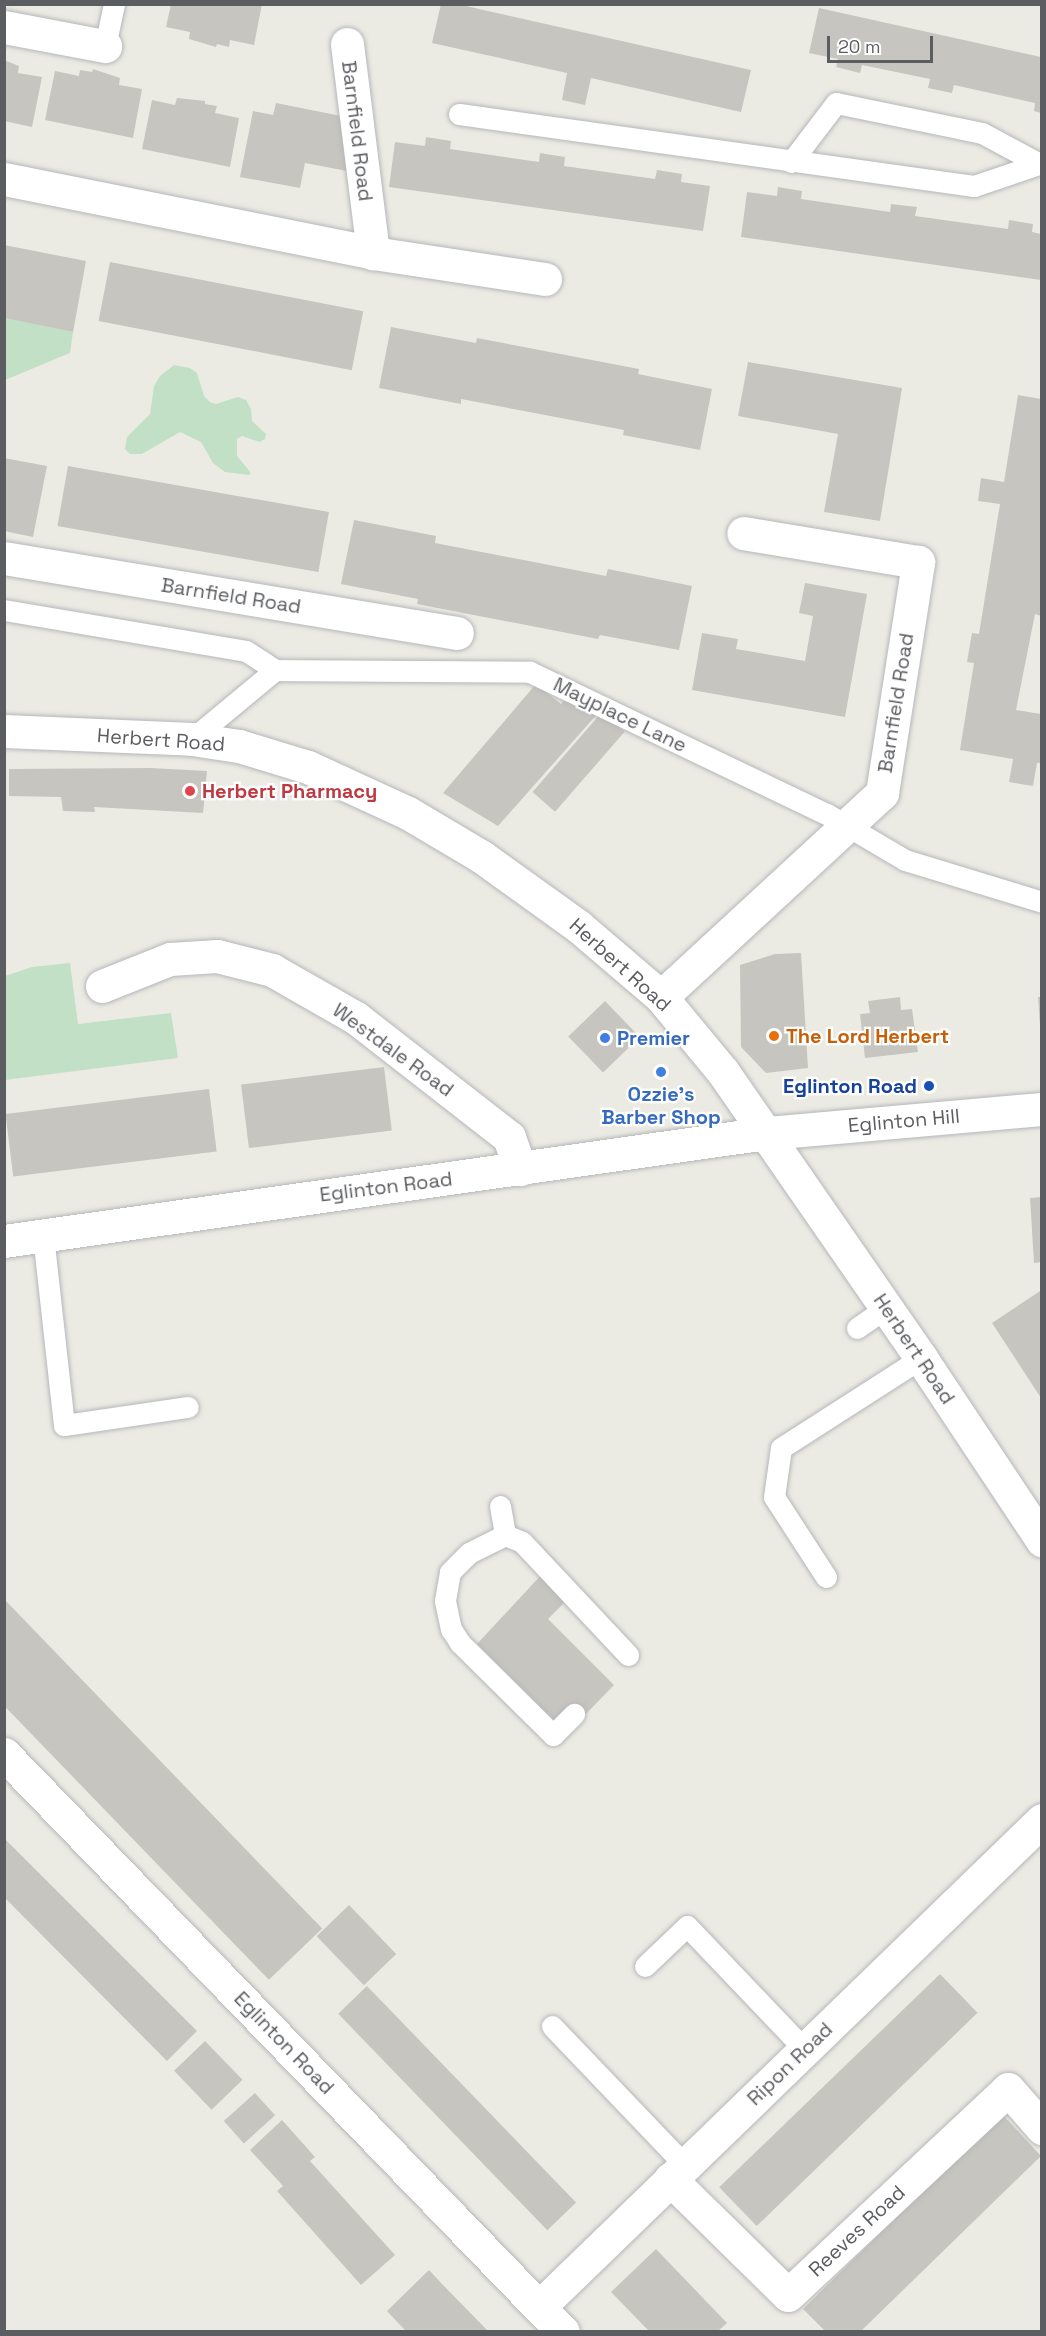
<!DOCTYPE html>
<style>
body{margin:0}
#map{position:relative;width:1046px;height:2336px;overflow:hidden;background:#ecebe3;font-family:"Space Grotesk",sans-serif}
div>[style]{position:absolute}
.green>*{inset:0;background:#c2e0c6}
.building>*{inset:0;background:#c7c5bf;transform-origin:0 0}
.roads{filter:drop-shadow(0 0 2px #b5b7bb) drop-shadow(0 0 2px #b5b7bb)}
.lane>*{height:21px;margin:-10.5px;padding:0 10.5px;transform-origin:10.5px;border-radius:10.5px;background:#fff}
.street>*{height:33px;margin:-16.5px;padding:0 16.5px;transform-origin:16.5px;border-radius:16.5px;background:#fff}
.secondary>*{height:33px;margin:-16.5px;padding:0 16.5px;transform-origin:16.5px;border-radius:16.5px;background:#fff}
.dots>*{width:16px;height:16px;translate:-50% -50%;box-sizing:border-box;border:3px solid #fff;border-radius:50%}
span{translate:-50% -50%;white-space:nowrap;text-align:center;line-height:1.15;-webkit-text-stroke:4.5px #fff;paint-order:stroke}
.street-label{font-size:20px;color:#5b5d61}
.health-label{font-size:20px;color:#be3a42;font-weight:700}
.left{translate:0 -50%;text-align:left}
.food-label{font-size:20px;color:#c56008;font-weight:700}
.shop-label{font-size:20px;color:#366cbe;font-weight:700}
.transit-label{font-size:20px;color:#164399;font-weight:700}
.right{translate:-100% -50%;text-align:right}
.frame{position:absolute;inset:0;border:6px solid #5b5d61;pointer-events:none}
.scale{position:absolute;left:827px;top:36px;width:106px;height:27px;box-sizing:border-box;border:3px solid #5b5d61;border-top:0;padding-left:8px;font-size:18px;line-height:21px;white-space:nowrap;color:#5b5d61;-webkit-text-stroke:4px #fff;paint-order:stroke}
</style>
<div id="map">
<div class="green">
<div style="clip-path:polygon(5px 318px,73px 332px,70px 353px,5px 380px)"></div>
<div style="clip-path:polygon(174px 365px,190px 368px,197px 373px,204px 396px,210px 402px,216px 404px,238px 397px,246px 400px,251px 409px,252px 421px,266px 434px,265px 439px,260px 442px,242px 436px,237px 439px,237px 456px,251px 473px,249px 475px,225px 472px,213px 463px,201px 442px,180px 432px,142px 454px,130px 454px,125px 449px,127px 437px,150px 414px,154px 386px,160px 376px)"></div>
<div style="clip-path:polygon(70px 963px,78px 1024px,171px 1013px,178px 1058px,5px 1080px,5px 976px,32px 967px)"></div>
</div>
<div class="building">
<div style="clip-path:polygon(171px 4px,262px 4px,254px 45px,230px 40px,229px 47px,217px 44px,216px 47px,189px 39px,190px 32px,166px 27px)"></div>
<div style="clip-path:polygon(441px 4px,457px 4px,751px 70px,741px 112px,591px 78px,585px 105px,562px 100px,567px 73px,432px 43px)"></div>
<div style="clip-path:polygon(819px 8px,1041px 57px,1041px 113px,1034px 111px,1035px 103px,954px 85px,952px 93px,928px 88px,930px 79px,862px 65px,860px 73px,836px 67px,838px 59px,809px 53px)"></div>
<div style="clip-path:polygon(4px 60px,19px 66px,18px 73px,42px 77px,32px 127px,4px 121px)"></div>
<div style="clip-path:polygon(93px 69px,120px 78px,119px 85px,142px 89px,133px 138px,45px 120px,55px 71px,79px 76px,80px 70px,92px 72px)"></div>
<div style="clip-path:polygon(177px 98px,205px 101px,205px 104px,217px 106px,215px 113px,239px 118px,230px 167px,142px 149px,152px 100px,175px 105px)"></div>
<div style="clip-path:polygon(276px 103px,351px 118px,352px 172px,305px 163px,300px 188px,240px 177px,253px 111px,273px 115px)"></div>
<div style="clip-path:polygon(426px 137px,451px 141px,450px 149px,539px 162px,540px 153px,565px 157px,564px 166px,655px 179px,657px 170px,682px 174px,681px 182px,710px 186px,703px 231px,389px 187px,395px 142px,425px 146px)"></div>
<div style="clip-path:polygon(778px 187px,802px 191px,801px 199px,890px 212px,891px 204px,917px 207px,915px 216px,1008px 229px,1009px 220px,1033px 224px,1032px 232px,1041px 234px,1041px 280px,741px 237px,747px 192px,777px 196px)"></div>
<div style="clip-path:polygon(4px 245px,86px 261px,73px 332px,4px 318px)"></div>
<div style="left:110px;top:262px;width:258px;height:60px;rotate:11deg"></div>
<div style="clip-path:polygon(391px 327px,476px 343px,477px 338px,639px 369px,638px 374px,712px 389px,700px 450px,623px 435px,624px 430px,461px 399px,461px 404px,379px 388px)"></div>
<div style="clip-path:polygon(748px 362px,902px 388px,880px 521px,824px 512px,838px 434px,738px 416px)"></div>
<div style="clip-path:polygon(1018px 395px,1041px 399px,1041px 616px,1035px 614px,1016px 710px,1041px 714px,1041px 763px,1037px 763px,1033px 786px,1009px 782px,1013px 759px,960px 750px,974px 663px,967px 662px,972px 633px,979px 634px,1000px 504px,978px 501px,981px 478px,1004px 482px)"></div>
<div style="clip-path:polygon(4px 458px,47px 466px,33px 537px,4px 531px)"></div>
<div style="left:68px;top:466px;width:265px;height:61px;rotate:10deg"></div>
<div style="clip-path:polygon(354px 520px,436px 536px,435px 543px,606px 576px,608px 569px,692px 586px,679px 650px,600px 635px,598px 639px,417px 604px,418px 599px,341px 584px)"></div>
<div style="clip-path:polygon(805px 583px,867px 594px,845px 717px,692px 690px,702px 633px,738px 639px,736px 649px,805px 661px,813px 616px,799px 613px)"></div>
<div style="clip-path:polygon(536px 684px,561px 704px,565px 699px,599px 712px,498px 826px,443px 793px)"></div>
<div style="left:602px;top:712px;width:30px;height:106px;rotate:41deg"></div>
<div style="clip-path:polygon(150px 768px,207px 771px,203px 813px,94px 807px,95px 812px,63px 811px,61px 797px,9px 796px,9px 769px)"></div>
<div style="clip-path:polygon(801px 953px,808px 1068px,766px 1073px,741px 1047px,740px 965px,775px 954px)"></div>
<div style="clip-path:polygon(900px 997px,901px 1010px,912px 1009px,918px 1052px,865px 1058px,860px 1014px,870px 1013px,868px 1001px)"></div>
<div style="clip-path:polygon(1038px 997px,1041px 997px,1041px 1026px,1040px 1026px)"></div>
<div style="left:605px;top:1001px;width:50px;height:51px;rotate:46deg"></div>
<div style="left:384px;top:1067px;width:64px;height:144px;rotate:83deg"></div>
<div style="left:209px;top:1089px;width:63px;height:205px;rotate:83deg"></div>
<div style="clip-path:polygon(1041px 1197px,1041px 1262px,1034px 1263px,1030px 1198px)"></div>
<div style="clip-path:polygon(1040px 1291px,1041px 1293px,1041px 1398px,992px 1323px)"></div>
<div style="clip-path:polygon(543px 1573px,568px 1599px,548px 1619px,614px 1685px,584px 1716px,556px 1722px,477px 1644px)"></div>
<div style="left:4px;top:1599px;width:458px;height:74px;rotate:46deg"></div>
<div style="clip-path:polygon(4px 1838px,197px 2031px,167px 2061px,4px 1897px)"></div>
<div style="left:349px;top:1905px;width:68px;height:45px;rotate:46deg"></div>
<div style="left:940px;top:1974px;width:54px;height:307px;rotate:46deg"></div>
<div style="left:367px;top:1986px;width:301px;height:40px;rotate:46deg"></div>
<div style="left:205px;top:2041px;width:54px;height:43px;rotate:46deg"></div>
<div style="left:255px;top:2093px;width:30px;height:42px;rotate:48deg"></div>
<div style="clip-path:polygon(1002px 2114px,1041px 2156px,861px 2331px,825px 2331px,803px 2309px)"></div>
<div style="clip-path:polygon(282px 2120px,315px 2157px,310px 2161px,395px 2255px,361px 2285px,277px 2191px,283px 2186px,250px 2150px)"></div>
<div style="clip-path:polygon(656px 2249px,727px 2323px,718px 2331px,649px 2331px,611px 2292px)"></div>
<div style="clip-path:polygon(429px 2270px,443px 2285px,488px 2331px,406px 2331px,401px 2326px,387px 2311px)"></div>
</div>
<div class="roads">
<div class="lane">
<div style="left:105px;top:46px;width:43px;rotate:-77.9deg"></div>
<div style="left:459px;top:114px;width:520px;rotate:7.96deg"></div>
<div style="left:974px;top:186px;width:72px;rotate:-18.7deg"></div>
<div style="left:791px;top:162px;width:74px;rotate:-52.7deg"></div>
<div style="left:836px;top:103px;width:149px;rotate:11.6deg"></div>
<div style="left:982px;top:133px;width:64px;rotate:28.2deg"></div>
<div style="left:4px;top:610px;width:245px;rotate:9.6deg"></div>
<div style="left:246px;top:651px;width:35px;rotate:33deg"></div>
<div style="left:192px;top:739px;width:108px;rotate:-39.7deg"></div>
<div style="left:275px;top:670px;width:255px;rotate:0.4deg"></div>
<div style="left:530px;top:672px;width:329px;rotate:25.6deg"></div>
<div style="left:827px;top:814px;width:91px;rotate:30.5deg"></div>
<div style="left:905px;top:860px;width:143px;rotate:17deg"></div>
<div style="left:43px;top:1235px;width:191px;rotate:83.7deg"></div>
<div style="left:64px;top:1425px;width:125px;rotate:-8.3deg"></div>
<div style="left:857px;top:1328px;width:35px;rotate:-35deg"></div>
<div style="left:500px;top:1506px;width:29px;rotate:80deg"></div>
<div style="left:505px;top:1535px;width:18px;rotate:22deg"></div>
<div style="left:522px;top:1542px;width:155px;rotate:46.8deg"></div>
<div style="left:505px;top:1535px;width:40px;rotate:153.4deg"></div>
<div style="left:469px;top:1553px;width:27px;rotate:135deg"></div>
<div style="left:450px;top:1572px;width:29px;rotate:100deg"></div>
<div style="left:445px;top:1601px;width:29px;rotate:78deg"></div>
<div style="left:451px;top:1629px;width:17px;rotate:57deg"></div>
<div style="left:460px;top:1643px;width:131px;rotate:44.7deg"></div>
<div style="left:553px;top:1735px;width:30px;rotate:-45deg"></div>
<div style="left:826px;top:1577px;width:95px;rotate:-123deg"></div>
<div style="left:774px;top:1497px;width:49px;rotate:-81.9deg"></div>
<div style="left:781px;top:1448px;width:166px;rotate:-32.7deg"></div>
<div style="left:645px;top:1966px;width:58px;rotate:-43.6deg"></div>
<div style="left:687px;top:1926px;width:171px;rotate:46.4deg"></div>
<div style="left:552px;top:2026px;width:192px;rotate:46.3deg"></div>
</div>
<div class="street">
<div style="left:4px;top:27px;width:103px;rotate:10.7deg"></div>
<div style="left:347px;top:44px;width:211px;rotate:82.9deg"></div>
<div style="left:4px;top:179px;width:376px;rotate:11.3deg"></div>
<div style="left:373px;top:253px;width:174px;rotate:8.6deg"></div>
<div style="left:4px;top:558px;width:459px;rotate:9.4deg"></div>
<div style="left:102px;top:986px;width:73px;rotate:-21.7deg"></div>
<div style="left:170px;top:959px;width:47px;rotate:-3.7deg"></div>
<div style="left:217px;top:956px;width:57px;rotate:14.3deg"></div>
<div style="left:272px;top:970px;width:97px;rotate:29.7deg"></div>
<div style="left:356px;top:1018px;width:194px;rotate:37.9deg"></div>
<div style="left:509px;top:1137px;width:34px;rotate:71deg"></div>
<div style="left:661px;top:997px;width:301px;rotate:-42.7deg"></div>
<div style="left:882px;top:793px;width:234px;rotate:-81.1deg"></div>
<div style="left:918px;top:562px;width:177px;rotate:-170.6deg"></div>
<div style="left:4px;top:1241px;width:771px;rotate:-8.06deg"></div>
<div style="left:767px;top:1133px;width:276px;rotate:-5deg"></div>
<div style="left:4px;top:1754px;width:804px;rotate:45.96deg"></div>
<div style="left:670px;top:2179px;width:165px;rotate:44.5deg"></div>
<div style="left:788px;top:2295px;width:301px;rotate:-43.1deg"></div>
<div style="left:1008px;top:2089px;width:52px;rotate:48.9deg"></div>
<div style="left:539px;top:2307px;width:700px;rotate:-44.07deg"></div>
</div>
<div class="secondary">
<div style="left:4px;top:731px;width:188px;rotate:2.4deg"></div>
<div style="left:192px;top:739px;width:48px;rotate:8.5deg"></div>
<div style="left:239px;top:746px;width:72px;rotate:16.9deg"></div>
<div style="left:308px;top:767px;width:110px;rotate:24.7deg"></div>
<div style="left:408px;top:813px;width:86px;rotate:30.7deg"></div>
<div style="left:482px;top:857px;width:118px;rotate:35.7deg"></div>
<div style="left:578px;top:926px;width:109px;rotate:40.5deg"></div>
<div style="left:661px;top:997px;width:97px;rotate:50.4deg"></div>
<div style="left:723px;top:1072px;width:348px;rotate:55.3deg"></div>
<div style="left:921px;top:1358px;width:219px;rotate:56.4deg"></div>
</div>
</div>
<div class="dots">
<div style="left:190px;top:791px;background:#e0444e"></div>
<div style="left:774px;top:1036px;background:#e8710a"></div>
<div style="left:605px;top:1038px;background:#3f7fe0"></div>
<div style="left:661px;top:1072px;background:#3f7fe0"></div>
<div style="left:929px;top:1086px;background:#1a4fb4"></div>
</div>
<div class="street-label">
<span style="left:357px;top:131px;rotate:83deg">Barnfield Road</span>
<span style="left:231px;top:596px;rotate:9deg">Barnfield Road</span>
<span style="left:896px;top:703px;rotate:-81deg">Barnfield Road</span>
<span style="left:620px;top:715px;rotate:26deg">Mayplace Lane</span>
<span style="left:161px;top:740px;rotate:4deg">Herbert Road</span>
<span style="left:620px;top:965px;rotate:42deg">Herbert Road</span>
<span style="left:393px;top:1050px;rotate:36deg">Westdale Road</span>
<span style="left:904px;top:1121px;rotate:-5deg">Eglinton Hill</span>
<span style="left:386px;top:1187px;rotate:-7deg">Eglinton Road</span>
<span style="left:914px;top:1349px;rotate:56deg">Herbert Road</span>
<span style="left:284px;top:2043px;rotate:46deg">Eglinton Road</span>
<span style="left:790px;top:2064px;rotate:-44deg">Ripon Road</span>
<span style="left:857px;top:2231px;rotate:-43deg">Reeves Road</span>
</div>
<div class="health-label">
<span class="left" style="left:202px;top:791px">Herbert Pharmacy</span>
</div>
<div class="food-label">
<span class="left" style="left:786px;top:1036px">The Lord Herbert</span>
</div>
<div class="shop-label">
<span class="left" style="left:617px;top:1038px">Premier</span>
<span style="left:661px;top:1106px">Ozzie's<br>Barber Shop</span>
</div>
<div class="transit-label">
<span class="right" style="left:917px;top:1086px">Eglinton Road</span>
</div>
<div class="frame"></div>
<div class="scale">20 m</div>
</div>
